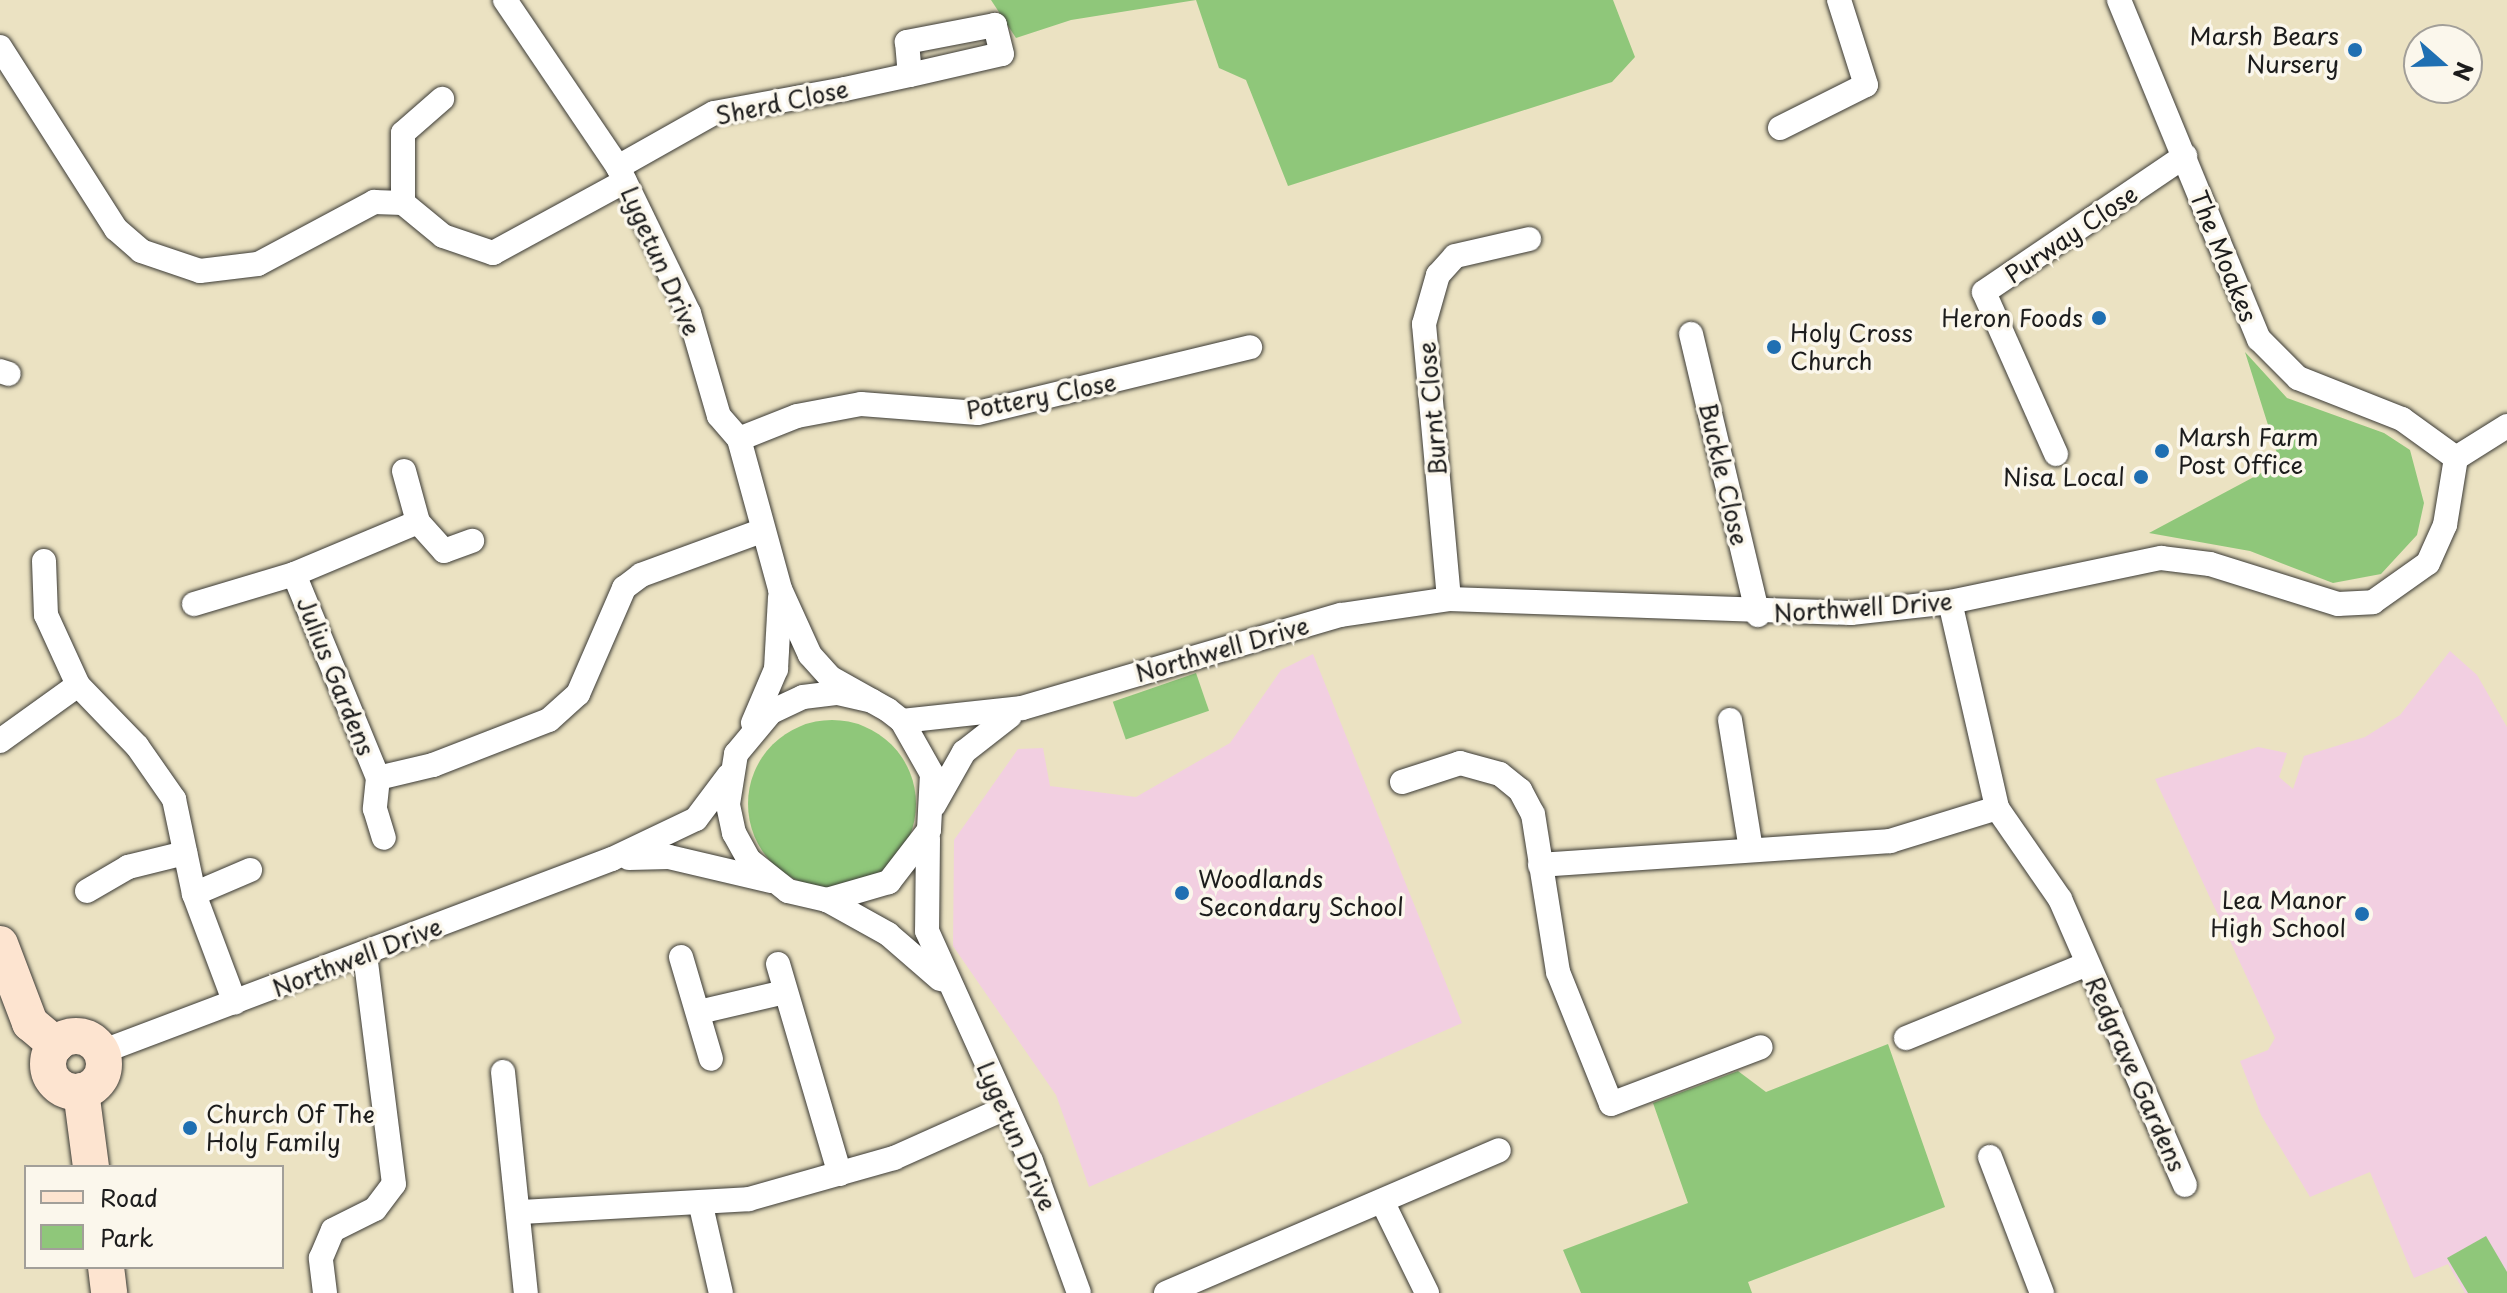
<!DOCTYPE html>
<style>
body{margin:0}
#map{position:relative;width:2507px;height:1293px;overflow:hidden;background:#ebe2c2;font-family:"Playpen Sans",sans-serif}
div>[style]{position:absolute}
.built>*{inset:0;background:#f2cfe1}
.green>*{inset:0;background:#8fc77a;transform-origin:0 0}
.round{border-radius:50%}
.roads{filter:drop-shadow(0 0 2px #3b3a35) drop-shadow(0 0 2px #3b3a35)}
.street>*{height:24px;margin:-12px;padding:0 12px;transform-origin:12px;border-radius:12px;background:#fff}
.secondary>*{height:36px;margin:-18px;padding:0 18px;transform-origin:18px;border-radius:18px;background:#fde4d0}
.secondary>.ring{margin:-18px;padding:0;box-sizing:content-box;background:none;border:36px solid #fde4d0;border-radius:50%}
.dots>*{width:22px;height:22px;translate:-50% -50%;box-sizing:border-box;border:4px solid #fbf7ec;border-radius:50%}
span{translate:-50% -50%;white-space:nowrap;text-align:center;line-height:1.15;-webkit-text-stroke:7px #fbf7ec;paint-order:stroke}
.poi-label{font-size:24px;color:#1c1c1c}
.right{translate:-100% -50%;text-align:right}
.left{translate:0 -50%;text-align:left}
.street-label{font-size:24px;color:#1c1c1c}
.legend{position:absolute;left:24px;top:1165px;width:260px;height:104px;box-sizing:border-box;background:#fbf7ec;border:2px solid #a29f99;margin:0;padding:10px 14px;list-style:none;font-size:24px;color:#1c1c1c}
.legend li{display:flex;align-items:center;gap:16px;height:40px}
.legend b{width:40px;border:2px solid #a29f99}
.north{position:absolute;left:2403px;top:24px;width:80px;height:80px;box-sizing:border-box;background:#fbf7ec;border:2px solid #a29f99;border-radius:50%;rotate:110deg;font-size:22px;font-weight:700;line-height:32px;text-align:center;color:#1c1c1c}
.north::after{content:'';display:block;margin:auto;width:28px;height:36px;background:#1f6fb2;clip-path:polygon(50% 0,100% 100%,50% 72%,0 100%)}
</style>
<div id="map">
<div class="built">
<div style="clip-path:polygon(2450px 651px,2477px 675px,2507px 727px,2507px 1293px,2465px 1293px,2448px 1264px,2414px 1278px,2370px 1172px,2310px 1197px,2261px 1115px,2240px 1061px,2268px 1050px,2275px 1038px,2155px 779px,2258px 747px,2287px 753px,2279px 777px,2293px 789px,2304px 756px,2365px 737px,2400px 715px)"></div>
<div style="clip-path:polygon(1313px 654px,1462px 1023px,1089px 1187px,1056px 1095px,953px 946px,954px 840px,1018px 749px,1043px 748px,1050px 786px,1136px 797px,1230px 743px,1281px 670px)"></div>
</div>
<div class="green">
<div style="clip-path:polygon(991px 0,1613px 0,1635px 57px,1612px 82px,1288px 186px,1246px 80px,1219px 68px,1196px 0,1071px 20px,1016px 38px)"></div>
<div style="clip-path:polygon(2245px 352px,2287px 398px,2384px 433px,2410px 450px,2424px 503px,2417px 535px,2381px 574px,2333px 583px,2250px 551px,2149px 533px,2280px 463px)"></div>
<div style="left:1196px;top:673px;width:40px;height:88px;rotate:71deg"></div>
<div class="round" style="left:748px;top:720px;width:168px;height:168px"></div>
<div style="clip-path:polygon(1888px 1044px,1945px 1207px,1748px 1282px,1752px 1293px,1581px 1293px,1563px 1250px,1688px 1203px,1653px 1103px,1738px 1071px,1766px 1092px)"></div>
<div style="clip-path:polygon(2486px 1236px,2507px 1272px,2507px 1293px,2468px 1293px,2447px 1258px)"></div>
</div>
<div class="roads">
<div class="street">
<div style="left:505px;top:0;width:202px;rotate:55.9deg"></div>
<div style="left:618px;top:167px;width:162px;rotate:64.1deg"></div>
<div style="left:689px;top:313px;width:107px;rotate:73.8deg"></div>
<div style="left:719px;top:416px;width:30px;rotate:49deg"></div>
<div style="left:739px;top:439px;width:156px;rotate:74.7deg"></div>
<div style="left:780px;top:589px;width:72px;rotate:65.6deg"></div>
<div style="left:810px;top:655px;width:31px;rotate:48deg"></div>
<div style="left:831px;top:678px;width:65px;rotate:29.3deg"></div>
<div style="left:888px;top:710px;width:18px;rotate:38deg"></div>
<div style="left:902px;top:721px;width:61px;rotate:60.5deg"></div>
<div style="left:932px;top:774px;width:56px;rotate:93.1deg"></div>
<div style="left:929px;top:830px;width:66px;rotate:127.6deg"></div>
<div style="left:889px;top:882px;width:65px;rotate:163.8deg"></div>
<div style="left:827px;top:900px;width:40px;rotate:-167deg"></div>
<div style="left:788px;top:891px;width:50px;rotate:-141.5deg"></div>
<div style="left:749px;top:860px;width:31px;rotate:-119deg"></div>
<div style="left:734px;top:833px;width:30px;rotate:-102deg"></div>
<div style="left:728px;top:804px;width:51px;rotate:-80.9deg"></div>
<div style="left:736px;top:754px;width:55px;rotate:-50.2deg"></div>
<div style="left:771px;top:712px;width:35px;rotate:-25deg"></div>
<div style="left:803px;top:697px;width:35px;rotate:-7deg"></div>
<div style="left:838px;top:693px;width:35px;rotate:13deg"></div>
<div style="left:2119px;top:0;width:367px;rotate:67.6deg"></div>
<div style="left:2259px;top:339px;width:55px;rotate:45deg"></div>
<div style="left:2298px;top:378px;width:112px;rotate:21.5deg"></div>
<div style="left:2402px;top:419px;width:67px;rotate:35.8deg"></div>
<div style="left:0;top:47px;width:216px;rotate:57.5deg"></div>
<div style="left:116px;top:229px;width:33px;rotate:41deg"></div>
<div style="left:141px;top:251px;width:62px;rotate:18.7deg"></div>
<div style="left:200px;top:271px;width:58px;rotate:-6.9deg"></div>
<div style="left:258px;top:264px;width:132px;rotate:-28.1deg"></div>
<div style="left:374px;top:202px;width:29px;rotate:2deg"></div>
<div style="left:403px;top:203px;width:52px;rotate:39.5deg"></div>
<div style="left:443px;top:236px;width:53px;rotate:18.8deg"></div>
<div style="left:493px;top:253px;width:150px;rotate:-28.6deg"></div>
<div style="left:1780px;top:128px;width:96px;rotate:-26.6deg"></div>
<div style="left:1866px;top:85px;width:89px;rotate:-107.6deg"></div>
<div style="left:618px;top:167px;width:110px;rotate:-29.4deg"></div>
<div style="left:714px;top:113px;width:133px;rotate:-10.4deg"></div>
<div style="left:845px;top:89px;width:66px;rotate:-12.2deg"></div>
<div style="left:910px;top:75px;width:94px;rotate:-12.9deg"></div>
<div style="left:1002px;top:54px;width:30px;rotate:-104deg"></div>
<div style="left:995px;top:25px;width:90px;rotate:169.1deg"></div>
<div style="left:907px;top:42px;width:33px;rotate:85deg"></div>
<div style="left:403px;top:203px;width:70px;rotate:-90deg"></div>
<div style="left:403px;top:133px;width:52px;rotate:-41.1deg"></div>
<div style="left:1691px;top:334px;width:289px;rotate:76.6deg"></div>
<div style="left:0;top:371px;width:9px;rotate:18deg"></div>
<div style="left:739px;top:439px;width:62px;rotate:-21.6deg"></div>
<div style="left:797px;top:416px;width:65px;rotate:-10.6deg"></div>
<div style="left:861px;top:404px;width:117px;rotate:4.4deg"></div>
<div style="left:978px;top:413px;width:280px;rotate:-13.6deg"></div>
<div style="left:2056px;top:454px;width:177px;rotate:-114deg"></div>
<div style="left:1984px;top:292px;width:243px;rotate:-34.1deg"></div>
<div style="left:404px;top:471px;width:53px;rotate:74.6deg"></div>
<div style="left:418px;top:522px;width:39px;rotate:48deg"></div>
<div style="left:444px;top:551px;width:30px;rotate:-20deg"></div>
<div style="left:418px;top:522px;width:134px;rotate:157.2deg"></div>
<div style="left:294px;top:574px;width:221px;rotate:67.6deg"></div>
<div style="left:378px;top:778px;width:57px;rotate:-13.3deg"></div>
<div style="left:433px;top:765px;width:124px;rotate:-21.2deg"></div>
<div style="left:549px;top:720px;width:39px;rotate:-42deg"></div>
<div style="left:578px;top:694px;width:116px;rotate:-66.5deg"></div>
<div style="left:624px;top:588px;width:21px;rotate:-37deg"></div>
<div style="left:641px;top:575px;width:128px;rotate:-20.1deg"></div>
<div style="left:44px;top:561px;width:54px;rotate:87.9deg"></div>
<div style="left:46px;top:615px;width:77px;rotate:65.4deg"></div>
<div style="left:78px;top:685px;width:85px;rotate:46deg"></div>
<div style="left:137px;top:746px;width:65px;rotate:55.1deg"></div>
<div style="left:174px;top:799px;width:97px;rotate:78.1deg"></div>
<div style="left:194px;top:894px;width:116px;rotate:69.4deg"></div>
<div style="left:1449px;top:599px;width:276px;rotate:-95.2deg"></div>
<div style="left:1424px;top:324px;width:51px;rotate:-74.1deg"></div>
<div style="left:1438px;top:275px;width:25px;rotate:-48deg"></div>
<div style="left:1455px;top:256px;width:76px;rotate:-12.9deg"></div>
<div style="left:1950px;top:602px;width:211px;rotate:77.1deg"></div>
<div style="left:1997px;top:808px;width:111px;rotate:55.3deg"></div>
<div style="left:2060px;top:899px;width:312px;rotate:66.4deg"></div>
<div style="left:194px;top:604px;width:104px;rotate:-16.7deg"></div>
<div style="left:1730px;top:720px;width:131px;rotate:80.8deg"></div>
<div style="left:902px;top:721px;width:121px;rotate:-6.2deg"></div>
<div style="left:1022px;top:708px;width:332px;rotate:-16.3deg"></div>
<div style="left:1341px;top:615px;width:109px;rotate:-8.4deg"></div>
<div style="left:1449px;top:599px;width:402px;rotate:2deg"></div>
<div style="left:1851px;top:613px;width:100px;rotate:-6.3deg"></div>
<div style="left:1950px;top:602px;width:216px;rotate:-11.8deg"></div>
<div style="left:2161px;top:558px;width:49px;rotate:7deg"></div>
<div style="left:2210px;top:564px;width:134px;rotate:17.4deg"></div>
<div style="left:2338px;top:604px;width:35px;rotate:-3deg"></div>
<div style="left:2373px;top:602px;width:67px;rotate:-35.3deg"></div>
<div style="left:2428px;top:563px;width:42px;rotate:-65.9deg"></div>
<div style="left:2445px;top:525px;width:68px;rotate:-80.7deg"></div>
<div style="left:2456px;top:458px;width:60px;rotate:-32.1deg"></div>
<div style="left:753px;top:723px;width:59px;rotate:-66.9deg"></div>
<div style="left:776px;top:669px;width:72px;rotate:-86.8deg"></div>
<div style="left:0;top:741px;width:96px;rotate:-35.7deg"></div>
<div style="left:378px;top:778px;width:31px;rotate:96deg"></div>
<div style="left:375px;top:809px;width:30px;rotate:73deg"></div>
<div style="left:1402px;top:782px;width:61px;rotate:-18.1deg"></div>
<div style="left:1460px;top:763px;width:41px;rotate:15.4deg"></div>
<div style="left:1500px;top:774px;width:26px;rotate:39deg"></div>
<div style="left:1520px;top:790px;width:27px;rotate:62deg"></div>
<div style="left:1533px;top:814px;width:160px;rotate:81deg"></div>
<div style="left:1558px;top:972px;width:142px;rotate:68.1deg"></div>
<div style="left:1611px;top:1104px;width:160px;rotate:-20.8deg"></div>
<div style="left:934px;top:805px;width:61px;rotate:-60.5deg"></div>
<div style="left:964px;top:752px;width:58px;rotate:-38deg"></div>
<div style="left:928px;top:839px;width:92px;rotate:90.6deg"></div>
<div style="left:927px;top:931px;width:252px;rotate:65.7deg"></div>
<div style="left:1031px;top:1161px;width:140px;rotate:70deg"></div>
<div style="left:629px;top:858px;width:40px;rotate:-1.4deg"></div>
<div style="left:669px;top:857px;width:105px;rotate:13.2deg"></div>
<div style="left:1540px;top:865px;width:351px;rotate:-3.9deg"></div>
<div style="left:1890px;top:841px;width:112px;rotate:-17.1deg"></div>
<div style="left:87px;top:891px;width:48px;rotate:-30.3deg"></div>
<div style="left:128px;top:867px;width:59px;rotate:-13.8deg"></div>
<div style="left:194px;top:894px;width:61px;rotate:-23.2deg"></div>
<div style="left:827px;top:900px;width:70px;rotate:29.1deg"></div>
<div style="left:888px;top:934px;width:69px;rotate:40.9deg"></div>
<div style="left:681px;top:957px;width:106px;rotate:73.6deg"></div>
<div style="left:778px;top:964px;width:219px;rotate:73.6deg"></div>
<div style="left:699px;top:1012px;width:88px;rotate:-13.1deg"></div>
<div style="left:1906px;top:1038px;width:196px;rotate:-22.2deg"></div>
<div style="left:101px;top:1052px;width:546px;rotate:-20.69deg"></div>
<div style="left:612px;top:859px;width:93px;rotate:-25.5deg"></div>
<div style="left:696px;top:819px;width:55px;rotate:-53.1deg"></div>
<div style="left:503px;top:1072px;width:222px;rotate:84.1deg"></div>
<div style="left:1990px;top:1157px;width:146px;rotate:69.1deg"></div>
<div style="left:1383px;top:1203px;width:100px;rotate:63.9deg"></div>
<div style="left:701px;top:1206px;width:89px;rotate:77.1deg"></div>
<div style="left:520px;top:1212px;width:229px;rotate:-3.2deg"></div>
<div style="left:749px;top:1199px;width:151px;rotate:-15.8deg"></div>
<div style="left:894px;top:1158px;width:123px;rotate:-24.1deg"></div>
<div style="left:325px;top:1293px;width:35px;rotate:-97deg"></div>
<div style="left:321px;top:1258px;width:30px;rotate:-67deg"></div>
<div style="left:333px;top:1230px;width:47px;rotate:-26.6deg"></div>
<div style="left:375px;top:1209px;width:31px;rotate:-53deg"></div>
<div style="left:394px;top:1184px;width:232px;rotate:-97.2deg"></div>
<div style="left:1166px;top:1293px;width:362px;rotate:-23.2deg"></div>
</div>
<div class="secondary">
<div style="left:0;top:944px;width:85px;rotate:69.2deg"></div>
<div style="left:30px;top:1023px;width:34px;rotate:40deg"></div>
<div class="ring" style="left:48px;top:1036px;width:20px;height:20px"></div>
<div style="left:81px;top:1091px;width:77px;rotate:82.5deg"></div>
<div style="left:106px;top:1267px;width:26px;rotate:83deg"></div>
</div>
</div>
<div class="dots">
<div style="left:2355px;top:50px;background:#1f6fb2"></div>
<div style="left:2099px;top:318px;background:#1f6fb2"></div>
<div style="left:1774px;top:347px;background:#1f6fb2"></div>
<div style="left:2162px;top:451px;background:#1f6fb2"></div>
<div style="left:2141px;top:477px;background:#1f6fb2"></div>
<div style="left:1182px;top:893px;background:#1f6fb2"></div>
<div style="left:2362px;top:914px;background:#1f6fb2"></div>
<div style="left:190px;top:1128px;background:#1f6fb2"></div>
</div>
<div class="poi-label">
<span class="right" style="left:2339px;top:50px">Marsh Bears<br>Nursery</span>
<span class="right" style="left:2083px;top:318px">Heron Foods</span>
<span class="left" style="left:1790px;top:347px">Holy Cross<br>Church</span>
<span class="left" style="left:2178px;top:451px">Marsh Farm<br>Post Office</span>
<span class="right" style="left:2125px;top:477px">Nisa Local</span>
<span class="left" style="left:1198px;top:893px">Woodlands<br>Secondary School</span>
<span class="right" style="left:2346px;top:914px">Lea Manor<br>High School</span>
<span class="left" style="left:206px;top:1128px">Church Of The<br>Holy Family</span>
</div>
<div class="street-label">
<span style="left:782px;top:102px;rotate:-12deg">Sherd Close</span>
<span style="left:2071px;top:234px;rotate:-34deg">Purway Close</span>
<span style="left:2224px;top:256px;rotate:68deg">The Moakes</span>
<span style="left:661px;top:261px;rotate:66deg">Lygetun Drive</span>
<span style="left:1041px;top:396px;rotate:-11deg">Pottery Close</span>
<span style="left:1432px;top:409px;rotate:-95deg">Burnt Close</span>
<span style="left:1724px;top:474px;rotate:77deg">Buckle Close</span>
<span style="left:1863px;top:607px;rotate:-4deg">Northwell Drive</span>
<span style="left:1222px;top:649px;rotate:-16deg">Northwell Drive</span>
<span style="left:336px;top:676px;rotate:68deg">Julius Gardens</span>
<span style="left:357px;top:957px;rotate:-21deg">Northwell Drive</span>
<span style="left:2136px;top:1074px;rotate:66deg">Redgrave Gardens</span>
<span style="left:1017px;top:1136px;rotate:66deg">Lygetun Drive</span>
</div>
<ul class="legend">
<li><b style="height:10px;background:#fde4d0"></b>Road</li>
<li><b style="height:22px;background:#8fc77a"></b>Park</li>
</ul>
<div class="north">N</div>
</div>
